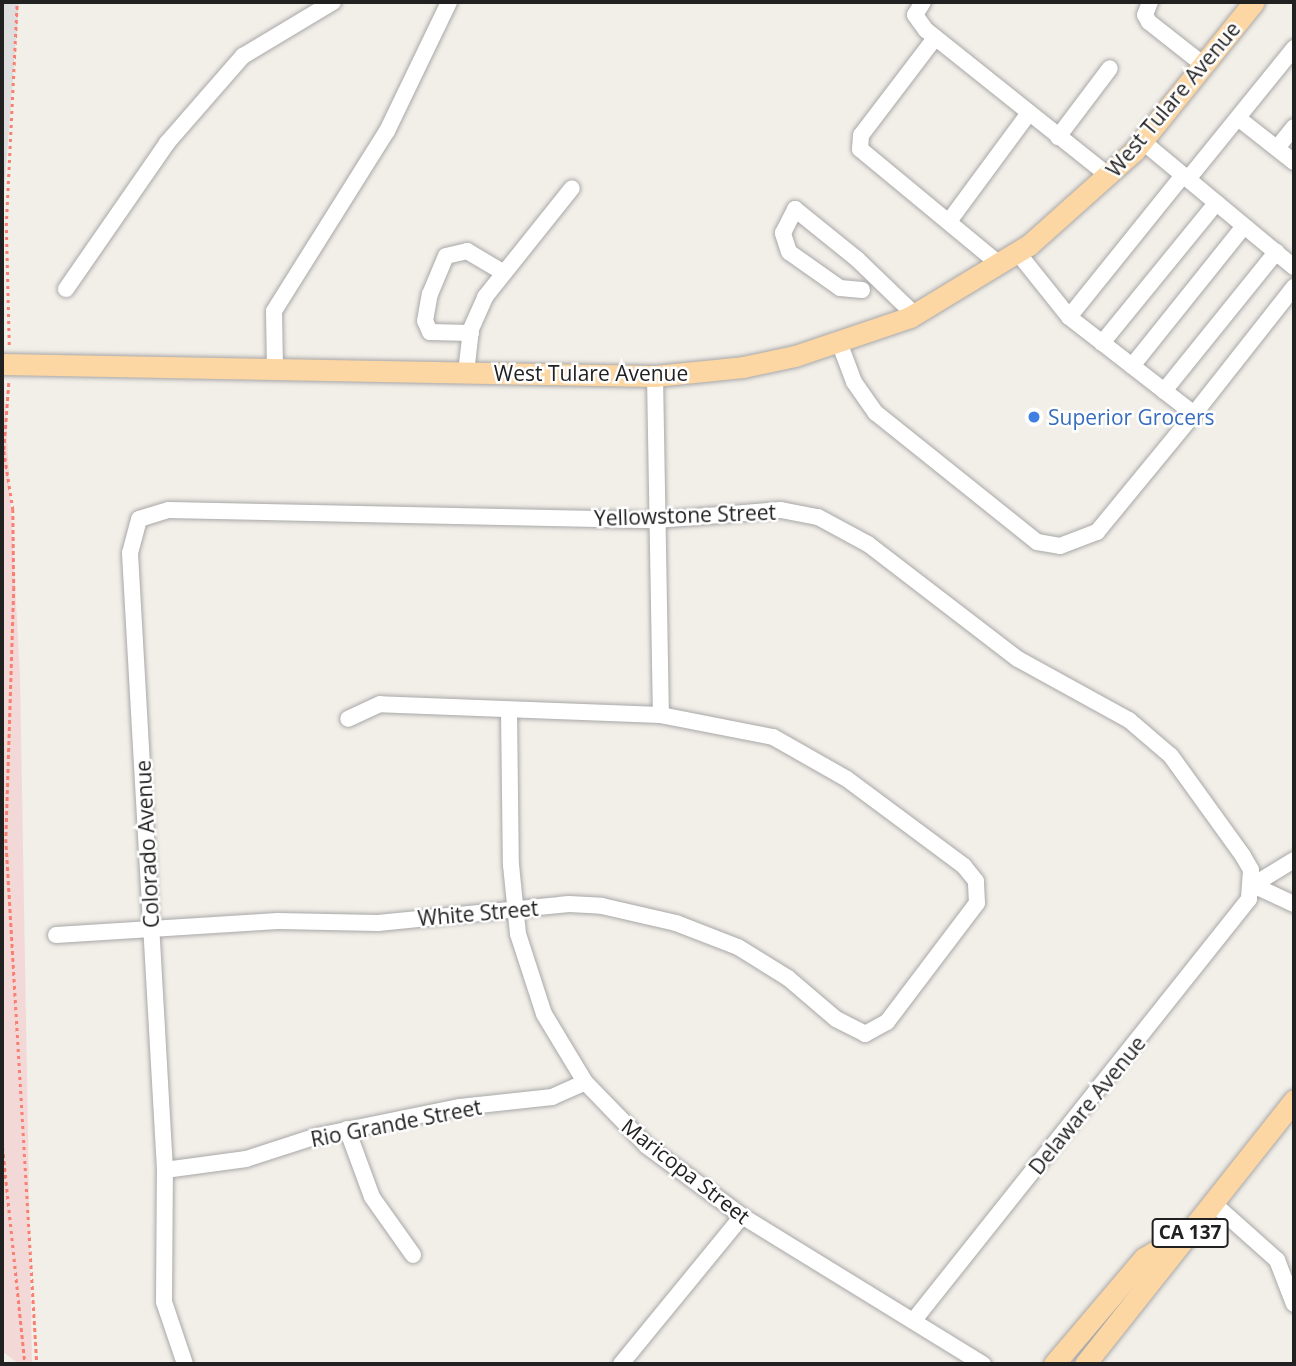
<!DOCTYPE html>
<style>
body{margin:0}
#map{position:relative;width:1296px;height:1366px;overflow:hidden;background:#f2eee8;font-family:"Open Sans",sans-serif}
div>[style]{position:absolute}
.residential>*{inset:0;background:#dfdede}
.commercial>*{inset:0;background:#f2d9d8}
.path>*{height:2.5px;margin-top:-1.25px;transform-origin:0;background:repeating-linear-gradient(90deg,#fa7f70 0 3.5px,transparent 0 7px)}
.roads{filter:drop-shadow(0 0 2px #a8a8a8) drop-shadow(0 0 2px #a8a8a8)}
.minor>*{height:16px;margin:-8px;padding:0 8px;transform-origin:8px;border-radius:8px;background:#fff}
.major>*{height:21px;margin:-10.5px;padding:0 10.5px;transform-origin:10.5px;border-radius:10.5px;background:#fcd6a3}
.dots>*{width:19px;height:19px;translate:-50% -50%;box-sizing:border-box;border:4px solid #fff;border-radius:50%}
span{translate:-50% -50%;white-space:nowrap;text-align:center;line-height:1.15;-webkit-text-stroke:5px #fff;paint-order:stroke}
.shield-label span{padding:2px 5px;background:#fff;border:2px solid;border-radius:5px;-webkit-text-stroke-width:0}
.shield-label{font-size:19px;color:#212121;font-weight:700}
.street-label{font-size:21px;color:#212121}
.shop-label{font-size:21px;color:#366cbe}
.left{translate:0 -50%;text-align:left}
.frame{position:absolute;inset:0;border:4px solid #212121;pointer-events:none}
</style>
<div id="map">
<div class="residential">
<div style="clip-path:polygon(2px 2px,19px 2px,2px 219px)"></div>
</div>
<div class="commercial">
<div style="clip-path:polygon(2px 345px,20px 676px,32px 1364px,19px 1364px,2px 1351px)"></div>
</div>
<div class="path">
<div style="left:9px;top:345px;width:119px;rotate:-91.4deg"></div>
<div style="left:6px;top:226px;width:224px;rotate:-87.2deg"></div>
<div style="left:9px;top:383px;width:68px;rotate:94.2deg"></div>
<div style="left:4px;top:451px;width:59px;rotate:81.2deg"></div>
<div style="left:13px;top:509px;width:78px;rotate:89.3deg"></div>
<div style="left:14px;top:587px;width:252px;rotate:91.8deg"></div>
<div style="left:6px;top:839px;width:526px;rotate:86.62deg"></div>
<div style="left:2px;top:1140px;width:225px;rotate:84.1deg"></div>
</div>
<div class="roads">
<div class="minor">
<div style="left:923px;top:2px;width:15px;rotate:122deg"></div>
<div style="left:915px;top:15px;width:19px;rotate:54deg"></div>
<div style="left:926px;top:30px;width:234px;rotate:38.6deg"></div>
<div style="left:1150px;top:2px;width:14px;rotate:111deg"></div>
<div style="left:1145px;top:15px;width:8px;rotate:60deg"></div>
<div style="left:1149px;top:22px;width:71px;rotate:38.2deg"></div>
<div style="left:935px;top:38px;width:122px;rotate:127.3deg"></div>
<div style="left:861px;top:135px;width:14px;rotate:94deg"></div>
<div style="left:860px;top:149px;width:182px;rotate:39.6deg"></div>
<div style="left:1238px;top:118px;width:71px;rotate:38.2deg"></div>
<div style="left:1058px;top:137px;width:86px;rotate:-53deg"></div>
<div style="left:1142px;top:141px;width:197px;rotate:39.7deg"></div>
<div style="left:1277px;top:148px;width:27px;rotate:-51deg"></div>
<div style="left:1188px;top:179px;width:169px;rotate:-51deg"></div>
<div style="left:950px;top:220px;width:133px;rotate:-53.6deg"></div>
<div style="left:1018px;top:253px;width:82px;rotate:51.4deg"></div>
<div style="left:1069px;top:317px;width:158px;rotate:37.8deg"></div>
<div style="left:1194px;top:414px;width:162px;rotate:-51.8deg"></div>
<div style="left:66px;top:289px;width:178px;rotate:-55.3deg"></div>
<div style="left:167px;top:143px;width:116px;rotate:-48.9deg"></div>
<div style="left:243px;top:56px;width:105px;rotate:-31deg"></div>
<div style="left:862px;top:290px;width:22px;rotate:-175deg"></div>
<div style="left:840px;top:288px;width:62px;rotate:-144.8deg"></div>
<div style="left:789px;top:252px;width:20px;rotate:-108deg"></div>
<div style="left:783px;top:233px;width:27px;rotate:-63deg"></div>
<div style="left:795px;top:209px;width:80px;rotate:38.9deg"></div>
<div style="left:857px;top:259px;width:79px;rotate:44deg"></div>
<div style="left:1069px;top:317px;width:182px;rotate:-51.2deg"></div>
<div style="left:471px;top:333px;width:41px;rotate:-178.6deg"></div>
<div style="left:430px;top:332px;width:12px;rotate:-114deg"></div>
<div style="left:425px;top:321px;width:27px;rotate:-80deg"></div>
<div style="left:430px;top:294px;width:41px;rotate:-67.2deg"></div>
<div style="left:446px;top:256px;width:22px;rotate:-13deg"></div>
<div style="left:467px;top:251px;width:43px;rotate:30.7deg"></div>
<div style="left:839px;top:342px;width:43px;rotate:69.4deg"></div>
<div style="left:854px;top:382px;width:38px;rotate:55deg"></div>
<div style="left:876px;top:413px;width:206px;rotate:38.7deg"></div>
<div style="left:1037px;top:542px;width:23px;rotate:10deg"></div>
<div style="left:1060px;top:546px;width:40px;rotate:-21deg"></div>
<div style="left:1097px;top:532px;width:153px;rotate:-50.6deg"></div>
<div style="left:1102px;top:343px;width:181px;rotate:-50.8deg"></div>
<div style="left:1132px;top:366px;width:179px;rotate:-51.3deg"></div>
<div style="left:275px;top:369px;width:58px;rotate:-91deg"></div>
<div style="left:274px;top:311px;width:213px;rotate:-57.9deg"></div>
<div style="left:387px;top:131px;width:143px;rotate:-64.3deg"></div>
<div style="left:466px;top:373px;width:44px;rotate:-83.5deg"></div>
<div style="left:471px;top:329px;width:35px;rotate:-66deg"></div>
<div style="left:485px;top:297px;width:139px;rotate:-51.4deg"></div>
<div style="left:655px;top:376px;width:339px;rotate:89deg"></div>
<div style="left:1164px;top:391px;width:179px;rotate:-51.1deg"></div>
<div style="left:509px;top:711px;width:154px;rotate:89.3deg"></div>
<div style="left:511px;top:865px;width:69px;rotate:84.2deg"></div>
<div style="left:518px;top:934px;width:84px;rotate:72deg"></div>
<div style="left:544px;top:1014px;width:79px;rotate:58.9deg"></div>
<div style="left:585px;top:1082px;width:89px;rotate:45.9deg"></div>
<div style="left:647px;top:1146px;width:118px;rotate:36.4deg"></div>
<div style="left:742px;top:1216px;width:283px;rotate:31.6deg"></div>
<div style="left:1253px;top:885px;width:48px;rotate:-31.4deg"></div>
<div style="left:1253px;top:885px;width:45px;rotate:24.9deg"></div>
<div style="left:56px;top:935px;width:222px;rotate:-3.6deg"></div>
<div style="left:278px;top:921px;width:100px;rotate:1.1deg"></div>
<div style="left:378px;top:923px;width:192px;rotate:-5.7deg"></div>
<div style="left:569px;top:904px;width:33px;rotate:3deg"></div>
<div style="left:602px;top:906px;width:76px;rotate:12.9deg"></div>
<div style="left:676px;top:923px;width:66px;rotate:21.2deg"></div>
<div style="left:738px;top:947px;width:59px;rotate:31.8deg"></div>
<div style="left:788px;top:978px;width:63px;rotate:40.5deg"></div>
<div style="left:836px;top:1019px;width:33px;rotate:27deg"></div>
<div style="left:865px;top:1034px;width:25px;rotate:-29deg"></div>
<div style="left:887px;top:1022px;width:149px;rotate:-52.9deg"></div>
<div style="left:977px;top:903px;width:22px;rotate:-93deg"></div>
<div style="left:976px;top:881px;width:19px;rotate:-129deg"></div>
<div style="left:964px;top:866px;width:146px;rotate:-143.4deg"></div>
<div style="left:847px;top:779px;width:85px;rotate:-150.4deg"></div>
<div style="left:773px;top:737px;width:114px;rotate:-168.9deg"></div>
<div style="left:661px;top:715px;width:281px;rotate:-177.8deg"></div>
<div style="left:380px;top:704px;width:35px;rotate:155deg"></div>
<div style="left:347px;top:1129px;width:72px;rotate:69.8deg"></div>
<div style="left:372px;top:1197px;width:71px;rotate:54.7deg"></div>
<div style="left:165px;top:1170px;width:82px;rotate:-7.7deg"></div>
<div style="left:246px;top:1159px;width:75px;rotate:-17.9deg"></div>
<div style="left:317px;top:1136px;width:146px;rotate:-11.5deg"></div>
<div style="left:460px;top:1107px;width:93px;rotate:-6.2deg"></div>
<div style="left:552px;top:1097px;width:36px;rotate:-24deg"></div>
<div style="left:1213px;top:1203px;width:86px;rotate:41.7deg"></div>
<div style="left:1277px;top:1260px;width:47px;rotate:68.9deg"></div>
<div style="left:185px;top:1364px;width:65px;rotate:-108.7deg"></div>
<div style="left:164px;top:1302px;width:132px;rotate:-89.6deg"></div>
<div style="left:165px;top:1170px;width:618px;rotate:-93.25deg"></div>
<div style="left:130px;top:553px;width:35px;rotate:-75deg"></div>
<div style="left:139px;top:519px;width:31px;rotate:-17deg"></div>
<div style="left:169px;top:510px;width:488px;rotate:1.2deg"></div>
<div style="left:657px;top:520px;width:124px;rotate:-4.6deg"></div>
<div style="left:781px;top:510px;width:38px;rotate:11deg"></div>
<div style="left:818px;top:517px;width:57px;rotate:28.4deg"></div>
<div style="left:868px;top:544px;width:189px;rotate:37.5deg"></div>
<div style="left:1018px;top:659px;width:127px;rotate:28.8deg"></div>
<div style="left:1129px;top:720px;width:55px;rotate:40.6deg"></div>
<div style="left:1171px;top:756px;width:123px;rotate:54.2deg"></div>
<div style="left:1243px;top:856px;width:16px;rotate:60deg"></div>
<div style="left:1251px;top:870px;width:29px;rotate:94deg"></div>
<div style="left:1249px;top:899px;width:538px;rotate:128.51deg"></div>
<div style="left:621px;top:1364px;width:191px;rotate:-50.7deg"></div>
</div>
<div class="major">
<div style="left:2px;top:364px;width:653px;rotate:1.05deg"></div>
<div style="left:655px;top:376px;width:88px;rotate:-5.8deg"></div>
<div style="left:743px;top:367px;width:53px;rotate:-11.9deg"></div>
<div style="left:795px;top:356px;width:121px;rotate:-18.7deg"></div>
<div style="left:910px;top:317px;width:139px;rotate:-31.2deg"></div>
<div style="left:1029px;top:245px;width:141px;rotate:-41.8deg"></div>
<div style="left:1134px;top:151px;width:191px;rotate:-51.2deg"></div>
<div style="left:1054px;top:1364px;width:139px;rotate:-49.7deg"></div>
<div style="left:1144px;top:1258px;width:44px;rotate:-30.1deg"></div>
<div style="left:1085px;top:1364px;width:337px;rotate:-51.6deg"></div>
</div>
</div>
<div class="dots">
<div style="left:1034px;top:417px;background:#3f7fe0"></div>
</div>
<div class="shield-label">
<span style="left:1190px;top:1233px">CA 137</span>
</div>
<div class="street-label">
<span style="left:1173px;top:99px;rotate:-50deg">West Tulare Avenue</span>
<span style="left:591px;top:373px">West Tulare Avenue</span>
<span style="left:685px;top:515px;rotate:-2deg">Yellowstone Street</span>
<span style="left:147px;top:844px;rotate:-93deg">Colorado Avenue</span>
<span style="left:478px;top:913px;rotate:-5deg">White Street</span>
<span style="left:1087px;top:1105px;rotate:-51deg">Delaware Avenue</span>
<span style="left:396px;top:1123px;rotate:-11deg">Rio Grande Street</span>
<span style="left:686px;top:1171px;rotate:38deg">Maricopa Street</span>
</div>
<div class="shop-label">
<span class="left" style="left:1048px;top:417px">Superior Grocers</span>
</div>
<div class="frame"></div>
</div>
